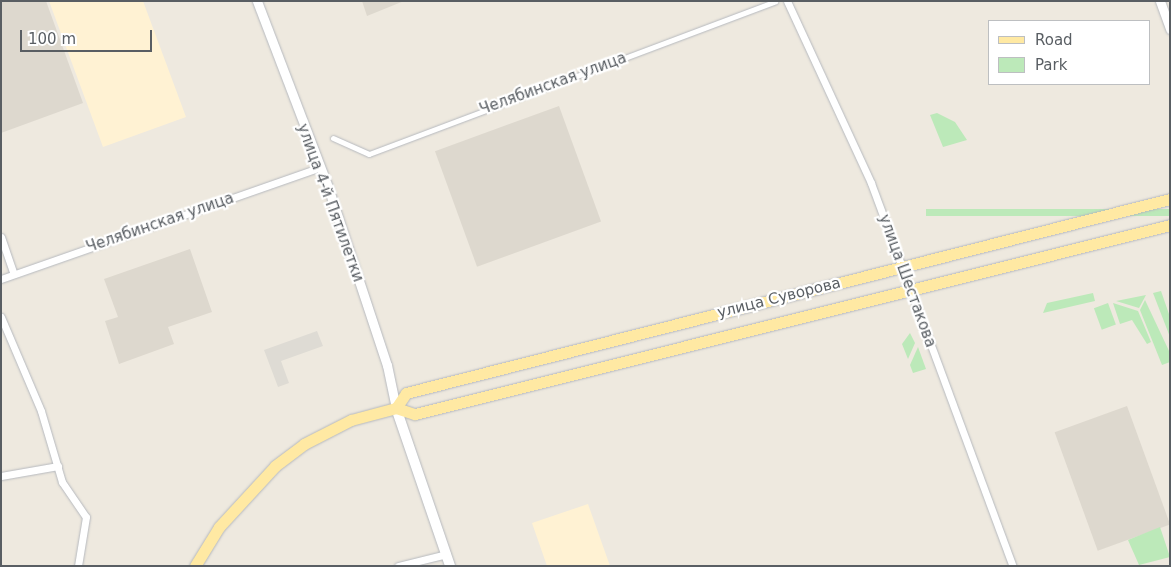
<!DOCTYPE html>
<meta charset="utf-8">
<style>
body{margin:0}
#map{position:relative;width:1171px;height:567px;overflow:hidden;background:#eee9df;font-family:"DejaVu Sans",sans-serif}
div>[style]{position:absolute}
.commercial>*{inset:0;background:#fff2d3}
.industrial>*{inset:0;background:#dedbd4}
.education>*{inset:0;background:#ddd8ce;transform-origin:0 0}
.green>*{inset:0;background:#bce9b9;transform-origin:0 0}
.roads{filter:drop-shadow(0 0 1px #b6b9be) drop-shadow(0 0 1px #b6b9be)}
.pedestrian>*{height:5px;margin:-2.5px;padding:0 2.5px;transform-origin:2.5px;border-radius:2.5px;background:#fff}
.minor>*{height:7px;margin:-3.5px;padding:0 3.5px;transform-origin:3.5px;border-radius:3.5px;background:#fff}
.tertiary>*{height:9px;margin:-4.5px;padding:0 4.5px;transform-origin:4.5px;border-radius:4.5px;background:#fff}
.secondary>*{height:10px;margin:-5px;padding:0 5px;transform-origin:5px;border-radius:5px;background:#fff}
.primary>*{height:11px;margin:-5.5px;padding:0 5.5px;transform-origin:5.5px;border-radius:5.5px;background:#ffe9a3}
span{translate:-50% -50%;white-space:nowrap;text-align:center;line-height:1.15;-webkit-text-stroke:4.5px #fff;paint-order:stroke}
.street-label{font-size:15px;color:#595e63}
.frame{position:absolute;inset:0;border:2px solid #595e63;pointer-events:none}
.legend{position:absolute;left:988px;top:20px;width:162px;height:65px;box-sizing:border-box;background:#fff;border:1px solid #bdbfc1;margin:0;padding:6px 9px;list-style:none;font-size:15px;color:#595e63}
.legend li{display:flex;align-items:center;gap:10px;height:25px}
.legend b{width:25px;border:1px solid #bdbfc1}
.scale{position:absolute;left:20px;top:30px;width:132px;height:22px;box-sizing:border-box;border:2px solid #595e63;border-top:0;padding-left:6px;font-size:15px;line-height:18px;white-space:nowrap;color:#595e63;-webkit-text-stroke:4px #fff;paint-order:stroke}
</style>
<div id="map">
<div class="commercial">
<div style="clip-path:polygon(49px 1px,143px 1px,186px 117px,103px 147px)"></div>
<div style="clip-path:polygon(588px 504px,610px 566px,547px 566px,532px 523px)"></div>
</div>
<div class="industrial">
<div style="clip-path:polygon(317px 331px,323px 346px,281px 361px,289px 383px,278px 387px,264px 350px)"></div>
</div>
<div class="education">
<div style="clip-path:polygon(1px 1px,46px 1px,83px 103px,1px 133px)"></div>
<div style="clip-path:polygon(362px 1px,404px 1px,367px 16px)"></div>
<div style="left:559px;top:106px;width:123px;height:132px;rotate:70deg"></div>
<div style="clip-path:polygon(190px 249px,212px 312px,168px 327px,174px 344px,119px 364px,105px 321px,118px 317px,104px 279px)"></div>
<div style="left:1127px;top:406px;width:126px;height:77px;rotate:70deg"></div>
</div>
<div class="green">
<div style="clip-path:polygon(937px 113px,955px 122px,967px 140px,943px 147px,930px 115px)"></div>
<div style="left:1170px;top:209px;width:7px;height:244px;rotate:90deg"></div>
<div style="clip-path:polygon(1161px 291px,1170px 317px,1170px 337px,1153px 293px)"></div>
<div style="clip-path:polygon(1093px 293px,1095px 301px,1043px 313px,1047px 303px)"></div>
<div style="clip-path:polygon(1146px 295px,1139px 308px,1116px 301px)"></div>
<div style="clip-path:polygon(1145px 300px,1170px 353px,1170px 362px,1162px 365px,1140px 310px)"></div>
<div style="left:1108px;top:303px;width:23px;height:15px;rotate:70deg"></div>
<div style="clip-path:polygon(1113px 303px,1138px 311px,1151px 342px,1147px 344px,1132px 320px,1120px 324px)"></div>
<div style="clip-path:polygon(910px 333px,915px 343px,908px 359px,902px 344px)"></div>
<div style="clip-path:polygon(918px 347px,926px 369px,913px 373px,910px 365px)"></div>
<div style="clip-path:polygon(1160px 527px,1170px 557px,1139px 565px,1128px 540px)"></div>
</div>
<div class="roads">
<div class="pedestrian">
<div style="left:333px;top:138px;width:39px;rotate:24deg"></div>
<div style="left:369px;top:154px;width:434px;rotate:-20.6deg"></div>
</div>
<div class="minor">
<div style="left:787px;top:1px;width:200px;rotate:65.2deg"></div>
<div style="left:871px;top:183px;width:408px;rotate:69.7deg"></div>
<div style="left:1px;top:237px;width:39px;rotate:71deg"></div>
<div style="left:1px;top:279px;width:336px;rotate:-19.3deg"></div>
<div style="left:1px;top:317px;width:102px;rotate:66.9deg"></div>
<div style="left:41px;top:411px;width:74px;rotate:73.5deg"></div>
<div style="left:62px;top:482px;width:42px;rotate:55.6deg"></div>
<div style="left:86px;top:517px;width:50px;rotate:99.3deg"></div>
<div style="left:1px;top:476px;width:58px;rotate:-10deg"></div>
<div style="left:398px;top:566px;width:50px;rotate:-13.8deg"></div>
</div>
<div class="tertiary">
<div style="left:257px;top:1px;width:199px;rotate:69.1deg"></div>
<div style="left:328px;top:187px;width:188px;rotate:71.7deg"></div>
<div style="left:387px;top:365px;width:44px;rotate:78.2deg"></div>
<div style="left:1160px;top:1px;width:30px;rotate:70deg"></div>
</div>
<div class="secondary">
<div style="left:396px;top:408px;width:167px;rotate:71.1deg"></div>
</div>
<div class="primary">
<div style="left:396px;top:408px;width:18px;rotate:-56deg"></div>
<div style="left:406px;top:393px;width:788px;rotate:-14.25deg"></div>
<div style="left:195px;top:566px;width:46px;rotate:-58.4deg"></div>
<div style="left:219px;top:527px;width:83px;rotate:-47.4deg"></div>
<div style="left:275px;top:466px;width:36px;rotate:-37deg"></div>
<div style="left:304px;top:444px;width:53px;rotate:-27.1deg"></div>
<div style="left:351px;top:420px;width:47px;rotate:-14.9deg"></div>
<div style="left:396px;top:408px;width:20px;rotate:18deg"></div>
<div style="left:415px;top:414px;width:778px;rotate:-14.05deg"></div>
</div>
</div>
<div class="street-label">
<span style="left:553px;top:84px;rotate:-20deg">Челябинская улица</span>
<span style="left:330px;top:203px;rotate:70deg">улица 4-й Пятилетки</span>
<span style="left:160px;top:223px;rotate:-19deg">Челябинская улица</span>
<span style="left:907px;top:281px;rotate:70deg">улица Шестакова</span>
<span style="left:779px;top:298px;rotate:-14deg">улица Суворова</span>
</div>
<div class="frame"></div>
<ul class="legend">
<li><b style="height:6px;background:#ffe9a3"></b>Road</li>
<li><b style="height:14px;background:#bce9b9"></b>Park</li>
</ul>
<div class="scale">100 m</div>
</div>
